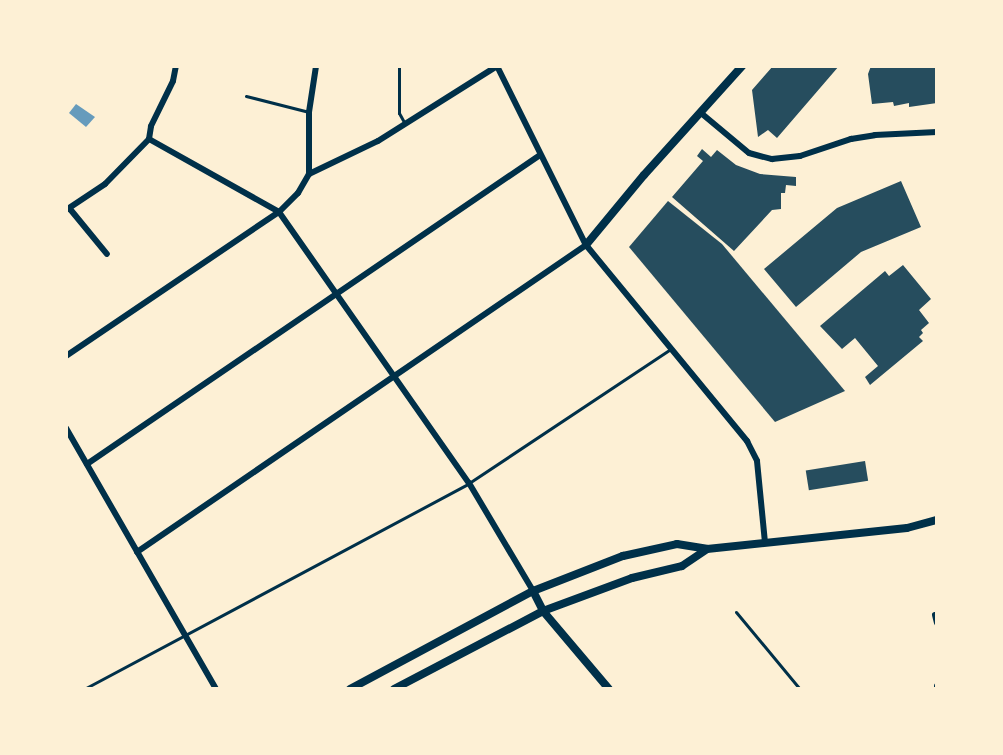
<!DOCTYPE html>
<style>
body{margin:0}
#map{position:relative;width:1003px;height:755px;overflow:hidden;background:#fdf0d5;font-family:"Archivo Narrow",sans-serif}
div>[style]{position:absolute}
.water>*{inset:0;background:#669bbc}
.building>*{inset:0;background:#264d5e;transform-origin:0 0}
.service>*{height:3px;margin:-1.5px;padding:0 1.5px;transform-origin:1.5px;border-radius:1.5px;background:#003049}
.minor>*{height:6px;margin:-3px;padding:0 3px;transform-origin:3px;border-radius:3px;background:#003049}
.tertiary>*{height:8px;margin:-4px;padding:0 4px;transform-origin:4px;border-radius:4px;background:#003049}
span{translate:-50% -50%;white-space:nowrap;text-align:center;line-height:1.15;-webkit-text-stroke:5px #fdf0d5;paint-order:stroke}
.frame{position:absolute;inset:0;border:68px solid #fdf0d5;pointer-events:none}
</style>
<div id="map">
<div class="water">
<div style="clip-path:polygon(76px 104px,95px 117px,86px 127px,69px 113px)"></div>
</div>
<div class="building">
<div style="clip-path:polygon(773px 66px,839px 66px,777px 138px,768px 130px,758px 137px,752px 90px)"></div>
<div style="clip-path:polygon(871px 66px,937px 66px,937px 103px,909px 107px,909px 103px,894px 106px,893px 102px,872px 104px,868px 74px)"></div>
<div style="clip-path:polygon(702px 149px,711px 157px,717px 150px,736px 165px,760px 174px,796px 177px,796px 186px,786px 185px,785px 193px,781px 193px,781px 209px,772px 210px,734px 251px,672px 197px,703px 161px,697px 156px)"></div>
<div style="clip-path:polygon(901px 181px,921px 227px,861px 252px,796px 307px,764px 269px,837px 208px)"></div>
<div style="clip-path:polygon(668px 201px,722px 244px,845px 391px,775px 422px,629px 247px)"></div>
<div style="clip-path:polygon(903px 265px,931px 299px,919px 310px,929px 323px,921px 330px,923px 333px,919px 337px,923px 341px,870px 385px,865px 377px,878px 366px,855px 338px,842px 349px,820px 326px,885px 271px,889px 276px)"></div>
<div style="left:865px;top:461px;width:20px;height:60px;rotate:81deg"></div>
</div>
<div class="service">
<div style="left:399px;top:66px;width:47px;rotate:90deg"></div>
<div style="left:399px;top:113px;width:10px;rotate:61deg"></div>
<div style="left:246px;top:96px;width:65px;rotate:14.3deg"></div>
<div style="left:736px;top:612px;width:100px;rotate:50.3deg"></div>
<div style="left:84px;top:689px;width:437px;rotate:-28.1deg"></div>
<div style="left:469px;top:483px;width:242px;rotate:-33.6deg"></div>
</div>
<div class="minor">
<div style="left:497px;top:66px;width:200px;rotate:63.6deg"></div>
<div style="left:586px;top:245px;width:254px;rotate:50.6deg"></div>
<div style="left:747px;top:441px;width:22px;rotate:63deg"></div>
<div style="left:757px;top:461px;width:82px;rotate:84.4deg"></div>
<div style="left:701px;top:113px;width:62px;rotate:39.8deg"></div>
<div style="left:749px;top:153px;width:24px;rotate:15deg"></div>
<div style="left:772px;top:159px;width:28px;rotate:-6deg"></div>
<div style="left:800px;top:156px;width:54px;rotate:-18.4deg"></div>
<div style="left:851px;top:139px;width:24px;rotate:-9deg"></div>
<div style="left:875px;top:135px;width:62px;rotate:-2.8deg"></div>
<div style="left:149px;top:139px;width:149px;rotate:29.3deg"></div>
<div style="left:279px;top:212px;width:331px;rotate:55deg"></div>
<div style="left:469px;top:483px;width:126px;rotate:59.3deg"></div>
<div style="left:309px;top:174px;width:76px;rotate:-25.6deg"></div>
<div style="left:378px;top:141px;width:141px;rotate:-32.2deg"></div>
<div style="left:70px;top:209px;width:58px;rotate:50.6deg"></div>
<div style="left:66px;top:210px;width:47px;rotate:-33.7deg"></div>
<div style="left:105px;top:184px;width:63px;rotate:-45.6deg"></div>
<div style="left:149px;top:139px;width:13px;rotate:-81deg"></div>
<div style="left:151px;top:126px;width:50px;rotate:-63.9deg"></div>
<div style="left:173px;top:81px;width:15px;rotate:-79deg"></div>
<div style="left:66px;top:356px;width:257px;rotate:-34.1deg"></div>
<div style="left:279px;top:212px;width:27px;rotate:-45deg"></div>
<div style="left:298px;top:193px;width:22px;rotate:-60deg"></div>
<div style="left:309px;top:174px;width:62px;rotate:-90deg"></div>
<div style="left:309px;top:112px;width:47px;rotate:-81.3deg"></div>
<div style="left:66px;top:428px;width:301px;rotate:60.1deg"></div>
<div style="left:87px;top:464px;width:548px;rotate:-34.3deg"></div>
<div style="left:137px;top:552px;width:544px;rotate:-34.36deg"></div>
<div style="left:935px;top:615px;width:8px;rotate:76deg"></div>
<div style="left:937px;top:689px;width:3px;rotate:-90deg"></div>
</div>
<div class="tertiary">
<div style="left:586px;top:245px;width:91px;rotate:-50.4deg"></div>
<div style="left:644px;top:175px;width:147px;rotate:-48deg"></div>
<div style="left:533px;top:591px;width:22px;rotate:63deg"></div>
<div style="left:543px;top:611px;width:102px;rotate:49.8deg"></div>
<div style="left:350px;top:689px;width:208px;rotate:-28.2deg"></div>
<div style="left:533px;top:591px;width:97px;rotate:-21.3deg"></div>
<div style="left:623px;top:556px;width:55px;rotate:-12.5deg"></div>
<div style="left:677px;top:544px;width:30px;rotate:9deg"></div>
<div style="left:707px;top:549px;width:201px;rotate:-6deg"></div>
<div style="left:907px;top:528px;width:31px;rotate:-15deg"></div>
<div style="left:394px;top:689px;width:168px;rotate:-27.6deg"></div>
<div style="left:543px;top:611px;width:95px;rotate:-20.3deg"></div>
<div style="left:632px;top:578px;width:51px;rotate:-13.5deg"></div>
<div style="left:682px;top:566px;width:30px;rotate:-34deg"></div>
</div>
<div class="frame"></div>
</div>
